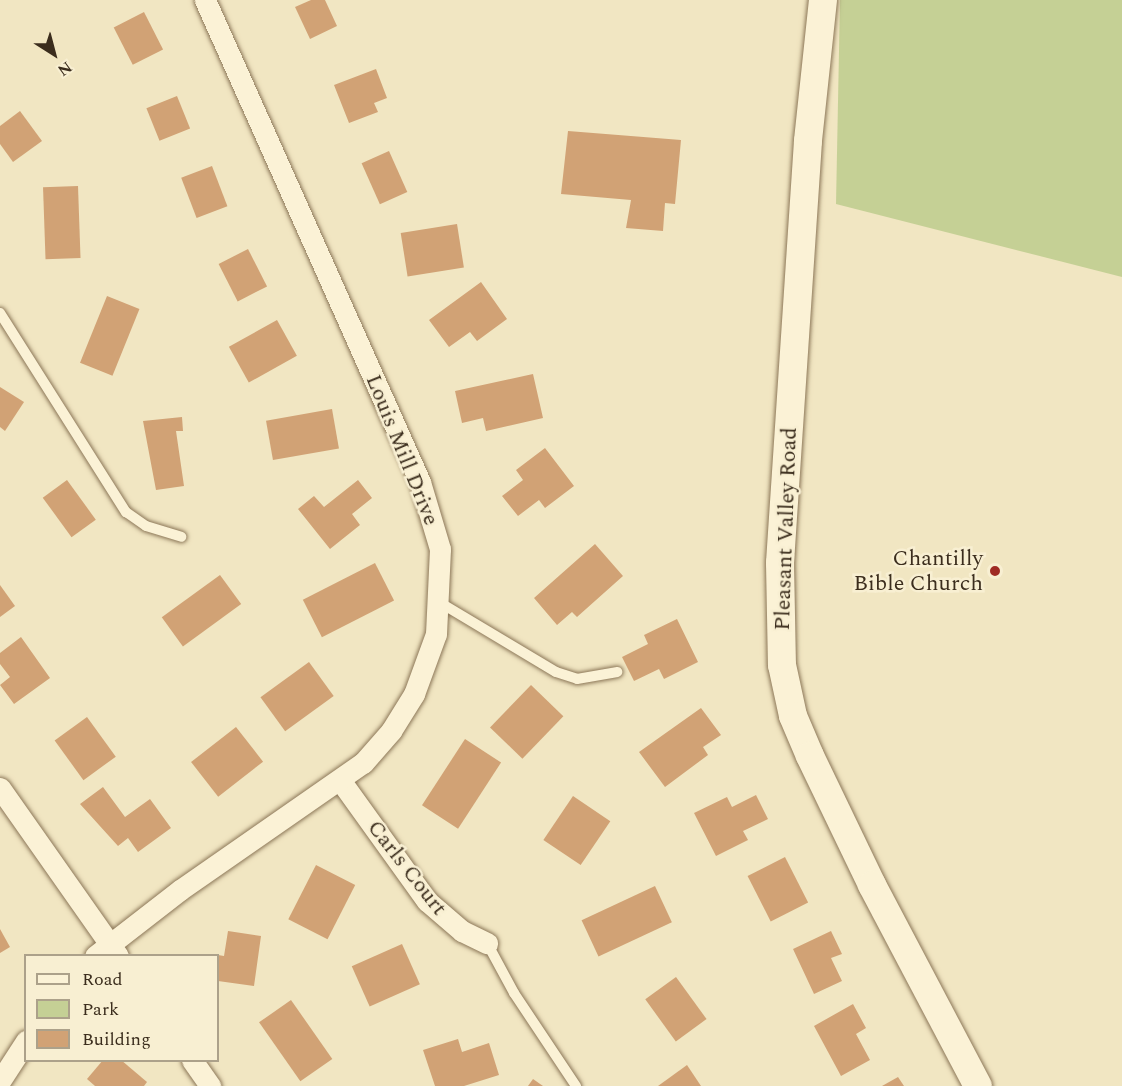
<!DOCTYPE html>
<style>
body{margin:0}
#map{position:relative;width:1122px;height:1086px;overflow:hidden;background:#f1e6c2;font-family:Spectral,serif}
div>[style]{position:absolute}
.green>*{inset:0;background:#c5d095}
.building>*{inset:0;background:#d1a275;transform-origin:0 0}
.roads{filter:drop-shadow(0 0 2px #8c7758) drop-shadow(0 0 2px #8c7758)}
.lane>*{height:10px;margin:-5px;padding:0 5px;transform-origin:5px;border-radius:5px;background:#fbf2d6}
.street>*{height:21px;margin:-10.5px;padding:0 10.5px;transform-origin:10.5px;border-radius:10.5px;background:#fbf2d6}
.secondary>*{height:28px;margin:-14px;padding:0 14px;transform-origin:14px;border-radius:14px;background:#fbf2d6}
.dots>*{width:16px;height:16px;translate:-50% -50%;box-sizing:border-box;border:3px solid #f8efd2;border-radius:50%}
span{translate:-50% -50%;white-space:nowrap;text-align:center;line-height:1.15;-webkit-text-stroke:5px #f8efd2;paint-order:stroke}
.street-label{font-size:22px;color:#3b2d1d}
.poi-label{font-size:22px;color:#3b2d1d}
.right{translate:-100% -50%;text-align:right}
.legend{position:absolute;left:24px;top:954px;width:195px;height:108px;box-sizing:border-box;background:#f8efd2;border:2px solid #aca18a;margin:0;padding:8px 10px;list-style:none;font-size:18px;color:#3b2d1d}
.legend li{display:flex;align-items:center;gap:12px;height:30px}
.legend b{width:30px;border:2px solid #aca18a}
.north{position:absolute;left:24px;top:24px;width:60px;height:60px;-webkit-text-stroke:4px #f8efd2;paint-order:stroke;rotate:144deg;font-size:16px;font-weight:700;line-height:24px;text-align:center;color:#3b2d1d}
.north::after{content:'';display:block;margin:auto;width:21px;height:27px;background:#3b2d1d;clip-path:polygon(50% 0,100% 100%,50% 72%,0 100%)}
</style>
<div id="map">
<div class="green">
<div style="clip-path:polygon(840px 0,1122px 0,1122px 277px,836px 204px)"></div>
</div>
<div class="building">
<div style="clip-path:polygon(311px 0,325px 0,337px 26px,310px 39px,295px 7px)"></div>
<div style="left:144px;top:12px;width:42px;height:34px;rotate:63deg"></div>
<div style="clip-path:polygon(376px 69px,387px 98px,374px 103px,378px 112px,349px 123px,334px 85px)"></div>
<div style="left:177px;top:96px;width:35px;height:33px;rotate:68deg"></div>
<div style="clip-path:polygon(20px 111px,42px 141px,13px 162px,0 144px,0 126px)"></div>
<div style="clip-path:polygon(568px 131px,681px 140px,675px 204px,665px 203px,663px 231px,626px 228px,631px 200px,561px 194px)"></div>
<div style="left:389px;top:151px;width:45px;height:30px;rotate:66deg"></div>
<div style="left:212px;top:166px;width:43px;height:33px;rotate:69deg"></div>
<div style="left:78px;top:186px;width:72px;height:35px;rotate:88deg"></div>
<div style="left:457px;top:224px;width:44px;height:57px;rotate:81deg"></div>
<div style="left:248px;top:249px;width:42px;height:33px;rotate:63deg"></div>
<div style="clip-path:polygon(481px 282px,507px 319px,477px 341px,470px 332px,449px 347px,429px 320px)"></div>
<div style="left:107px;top:296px;width:35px;height:72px;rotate:22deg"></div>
<div style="left:277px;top:320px;width:41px;height:55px;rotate:61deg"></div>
<div style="clip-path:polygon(533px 374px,543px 418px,486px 431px,483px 418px,462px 423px,455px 391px)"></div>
<div style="clip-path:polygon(0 387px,24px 402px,5px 431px,0 427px)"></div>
<div style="left:332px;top:409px;width:40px;height:67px;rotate:80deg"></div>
<div style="clip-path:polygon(182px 417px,183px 431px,176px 431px,184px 486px,156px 490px,143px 421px)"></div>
<div style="clip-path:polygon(545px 448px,574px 486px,545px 508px,539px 500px,518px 516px,502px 496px,523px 480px,516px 470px)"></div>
<div style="left:67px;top:480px;width:49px;height:30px;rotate:54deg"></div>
<div style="clip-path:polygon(358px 480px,372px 498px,352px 514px,360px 525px,330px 549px,298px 509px,314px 496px,324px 507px)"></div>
<div style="clip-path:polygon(595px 544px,623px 576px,577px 617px,572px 612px,557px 625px,534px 598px)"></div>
<div style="left:375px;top:563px;width:42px;height:81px;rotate:63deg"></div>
<div style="left:220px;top:575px;width:36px;height:72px;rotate:54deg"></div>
<div style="clip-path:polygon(0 585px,15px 606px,0 617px)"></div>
<div style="clip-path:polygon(677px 619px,698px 662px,664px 679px,659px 669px,634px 681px,622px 657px,648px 644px,644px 635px)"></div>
<div style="clip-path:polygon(21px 637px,50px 678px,14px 704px,0 685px,10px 677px,0 664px,0 653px)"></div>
<div style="left:309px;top:662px;width:42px;height:60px;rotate:54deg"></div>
<div style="left:531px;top:685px;width:45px;height:59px;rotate:44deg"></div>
<div style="clip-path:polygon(701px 708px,721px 735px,703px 747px,708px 755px,665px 787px,639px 752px)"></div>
<div style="left:87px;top:717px;width:49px;height:40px;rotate:54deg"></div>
<div style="left:236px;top:727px;width:44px;height:57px;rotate:52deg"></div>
<div style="left:465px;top:739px;width:43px;height:79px;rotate:33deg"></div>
<div style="clip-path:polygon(103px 787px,125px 817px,150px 799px,171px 828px,138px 852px,128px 838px,118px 846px,80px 804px)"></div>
<div style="clip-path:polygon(756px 795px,768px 819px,743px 831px,748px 840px,716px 856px,694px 813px,727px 797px,732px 807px)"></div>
<div style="left:573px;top:796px;width:45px;height:53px;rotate:34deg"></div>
<div style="left:785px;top:857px;width:51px;height:42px;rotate:63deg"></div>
<div style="left:316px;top:865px;width:44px;height:61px;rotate:27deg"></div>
<div style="left:655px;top:886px;width:40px;height:81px;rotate:65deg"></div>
<div style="clip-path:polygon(0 929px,10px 947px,0 953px)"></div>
<div style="clip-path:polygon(228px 931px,261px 936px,254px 986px,218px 981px,218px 955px,224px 956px)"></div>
<div style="clip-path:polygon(831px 931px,842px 954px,831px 958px,842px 981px,814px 994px,793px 949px)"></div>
<div style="left:402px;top:944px;width:44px;height:55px;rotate:66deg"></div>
<div style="left:676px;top:977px;width:52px;height:38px;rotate:54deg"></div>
<div style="left:291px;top:1000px;width:72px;height:39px;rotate:55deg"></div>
<div style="clip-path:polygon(853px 1004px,866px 1028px,856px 1034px,870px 1060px,841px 1076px,814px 1026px)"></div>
<div style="clip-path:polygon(458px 1039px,462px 1052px,489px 1043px,499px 1075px,464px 1086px,435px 1086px,423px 1050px)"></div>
<div style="clip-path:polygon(103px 1060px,121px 1060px,147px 1082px,144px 1086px,95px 1086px,87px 1079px)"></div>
<div style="clip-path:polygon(687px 1065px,701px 1086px,658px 1086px)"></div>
<div style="clip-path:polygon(898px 1077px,904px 1086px,882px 1086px)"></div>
<div style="clip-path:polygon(533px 1079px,543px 1086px,528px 1086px)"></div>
</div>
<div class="roads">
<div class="lane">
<div style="left:0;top:313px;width:236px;rotate:57.7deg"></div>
<div style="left:126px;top:512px;width:24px;rotate:35deg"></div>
<div style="left:146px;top:526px;width:37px;rotate:17deg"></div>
<div style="left:439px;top:602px;width:136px;rotate:30.9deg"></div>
<div style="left:556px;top:672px;width:22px;rotate:18deg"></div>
<div style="left:577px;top:679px;width:41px;rotate:-9.9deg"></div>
<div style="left:487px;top:943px;width:57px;rotate:61.6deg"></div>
<div style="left:514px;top:993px;width:112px;rotate:56.3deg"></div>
</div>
<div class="street">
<div style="left:340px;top:780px;width:149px;rotate:54.3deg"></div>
<div style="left:427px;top:901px;width:46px;rotate:40.6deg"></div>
<div style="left:462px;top:931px;width:28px;rotate:26deg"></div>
<div style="left:0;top:788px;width:205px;rotate:54.9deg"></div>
<div style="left:95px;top:956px;width:108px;rotate:-37.8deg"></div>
<div style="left:180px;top:890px;width:223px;rotate:-34.8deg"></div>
<div style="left:363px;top:763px;width:43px;rotate:-48.8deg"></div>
<div style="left:391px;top:731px;width:44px;rotate:-58.1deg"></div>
<div style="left:414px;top:694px;width:64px;rotate:-69.9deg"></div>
<div style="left:436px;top:634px;width:85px;rotate:-87.3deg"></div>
<div style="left:440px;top:549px;width:70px;rotate:-106.6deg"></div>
<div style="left:420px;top:482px;width:528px;rotate:-114.04deg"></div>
<div style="left:192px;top:1060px;width:32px;rotate:55deg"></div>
<div style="left:0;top:1081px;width:48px;rotate:-57deg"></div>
</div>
<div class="secondary">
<div style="left:823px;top:0;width:142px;rotate:96.1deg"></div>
<div style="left:808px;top:141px;width:423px;rotate:93.8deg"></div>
<div style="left:780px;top:563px;width:102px;rotate:88.9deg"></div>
<div style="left:782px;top:665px;width:52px;rotate:77.8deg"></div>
<div style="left:793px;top:716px;width:43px;rotate:67deg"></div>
<div style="left:810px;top:756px;width:143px;rotate:64.3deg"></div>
<div style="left:872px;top:885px;width:227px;rotate:62.2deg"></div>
</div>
</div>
<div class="dots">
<div style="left:995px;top:571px;background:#9f2b24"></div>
</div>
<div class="street-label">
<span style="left:402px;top:450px;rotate:68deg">Louis Mill Drive</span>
<span style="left:786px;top:529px;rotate:-88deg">Pleasant Valley Road</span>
<span style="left:407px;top:868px;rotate:52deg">Carls Court</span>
</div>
<div class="poi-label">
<span class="right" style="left:983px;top:571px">Chantilly<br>Bible Church</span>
</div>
<ul class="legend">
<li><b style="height:8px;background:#fbf2d6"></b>Road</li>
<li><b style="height:16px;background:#c5d095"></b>Park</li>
<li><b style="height:16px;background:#d1a275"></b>Building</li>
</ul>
<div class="north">N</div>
</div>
